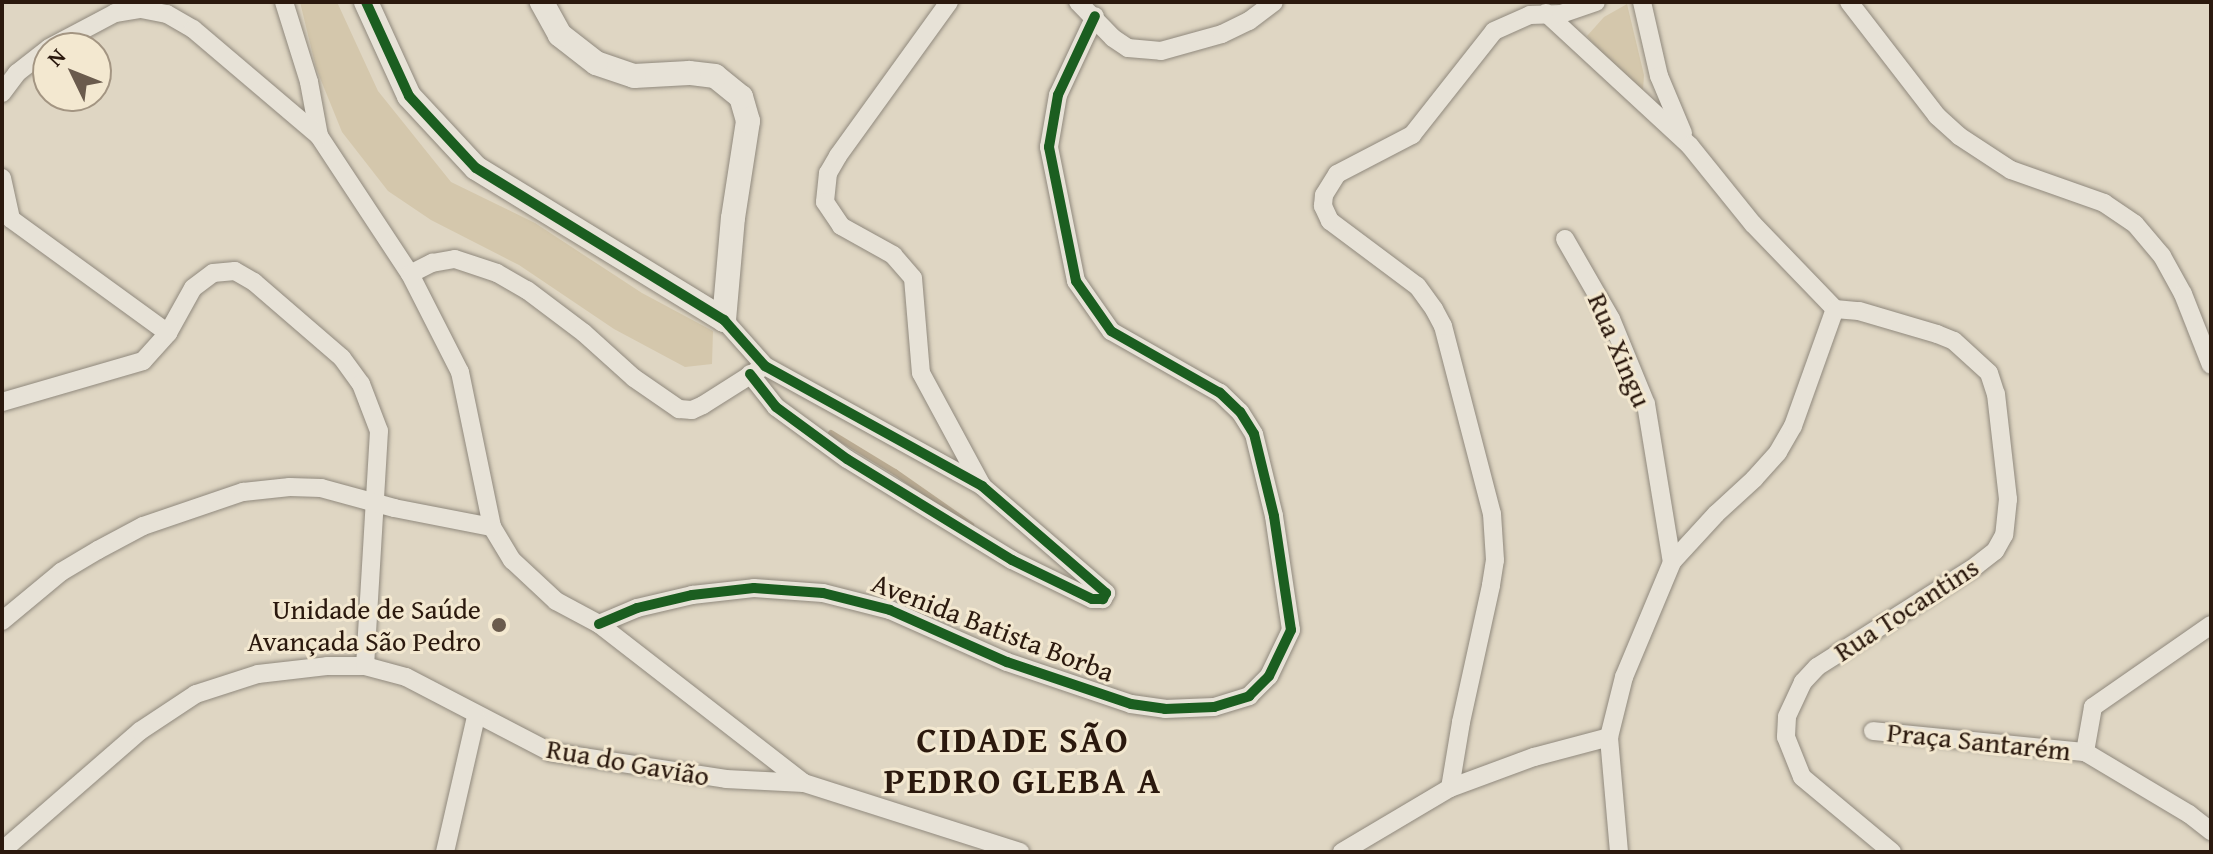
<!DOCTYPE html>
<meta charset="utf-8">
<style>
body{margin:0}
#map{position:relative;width:2213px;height:854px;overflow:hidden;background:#dfd6c3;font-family:"Gentium Book Plus",serif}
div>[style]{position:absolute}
.green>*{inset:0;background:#d4c7ac}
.stream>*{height:6px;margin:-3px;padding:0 3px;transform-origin:3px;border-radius:3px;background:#baab92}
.roads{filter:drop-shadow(0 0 2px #90897d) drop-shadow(0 0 2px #90897d)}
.minor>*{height:18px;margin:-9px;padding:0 9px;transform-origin:9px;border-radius:9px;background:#e7e2d7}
.tertiary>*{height:24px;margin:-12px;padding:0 12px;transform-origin:12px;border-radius:12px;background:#e7e2d7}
.cycleway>*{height:10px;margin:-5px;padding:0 5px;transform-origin:5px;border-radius:5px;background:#1b5e20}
.dots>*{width:22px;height:22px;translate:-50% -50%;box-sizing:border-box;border:4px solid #f3e8d0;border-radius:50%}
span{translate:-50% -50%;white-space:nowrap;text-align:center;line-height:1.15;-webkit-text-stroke:6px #f3e8d0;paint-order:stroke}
.street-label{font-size:28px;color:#2b190e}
.poi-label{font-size:28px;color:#2b190e}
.right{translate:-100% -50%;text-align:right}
.district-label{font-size:36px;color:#2b190e;font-weight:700;letter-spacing:2px}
.frame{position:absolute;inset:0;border:4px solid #2b190e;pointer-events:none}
.north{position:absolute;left:32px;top:32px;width:80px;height:80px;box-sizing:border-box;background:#f3e8d0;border:2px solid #a39582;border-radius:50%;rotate:313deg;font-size:22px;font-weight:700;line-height:32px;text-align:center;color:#2b190e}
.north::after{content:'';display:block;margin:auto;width:28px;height:36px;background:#6a5b4d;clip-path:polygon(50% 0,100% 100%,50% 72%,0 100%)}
</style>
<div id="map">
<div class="green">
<div style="clip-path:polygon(300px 2px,337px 2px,378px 91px,451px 182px,535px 223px,642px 293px,713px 331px,712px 364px,685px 367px,614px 329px,519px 265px,431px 220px,388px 191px,342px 132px,316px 68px)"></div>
<div style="clip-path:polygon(1627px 4px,1644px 75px,1643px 90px,1606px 58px,1587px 36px,1604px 17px)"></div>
</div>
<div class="stream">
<div style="left:831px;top:433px;width:75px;rotate:31.4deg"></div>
<div style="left:895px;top:472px;width:93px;rotate:34.9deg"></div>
</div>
<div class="roads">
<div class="minor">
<div style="left:284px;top:2px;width:84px;rotate:72.6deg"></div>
<div style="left:309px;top:82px;width:55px;rotate:79.5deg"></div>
<div style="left:319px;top:136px;width:165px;rotate:56.6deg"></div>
<div style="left:410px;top:274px;width:110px;rotate:63deg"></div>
<div style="left:460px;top:372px;width:158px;rotate:78.3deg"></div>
<div style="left:492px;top:527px;width:39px;rotate:59deg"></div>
<div style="left:512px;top:560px;width:60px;rotate:43deg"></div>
<div style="left:556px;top:601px;width:49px;rotate:28.1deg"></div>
<div style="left:599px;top:624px;width:259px;rotate:37.8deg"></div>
<div style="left:804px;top:783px;width:227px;rotate:17.7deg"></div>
<div style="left:949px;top:2px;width:190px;rotate:125.8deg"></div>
<div style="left:838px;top:156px;width:20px;rotate:120deg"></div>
<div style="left:828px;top:173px;width:29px;rotate:96deg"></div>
<div style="left:825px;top:202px;width:29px;rotate:56deg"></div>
<div style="left:841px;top:226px;width:60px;rotate:29.1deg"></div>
<div style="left:893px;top:255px;width:30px;rotate:49deg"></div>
<div style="left:913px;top:278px;width:95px;rotate:85.2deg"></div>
<div style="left:921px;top:373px;width:128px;rotate:61.6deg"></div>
<div style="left:1078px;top:2px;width:50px;rotate:45.8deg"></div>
<div style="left:1113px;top:38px;width:18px;rotate:34deg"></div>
<div style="left:1128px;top:48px;width:33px;rotate:5deg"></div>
<div style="left:1161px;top:51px;width:63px;rotate:-15.6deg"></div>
<div style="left:1222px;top:34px;width:30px;rotate:-26deg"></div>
<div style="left:1249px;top:21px;width:31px;rotate:-37deg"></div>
<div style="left:1642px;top:2px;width:76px;rotate:77.1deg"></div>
<div style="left:1659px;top:76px;width:62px;rotate:67.2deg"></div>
<div style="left:1849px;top:2px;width:144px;rotate:52.3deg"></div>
<div style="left:1937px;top:116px;width:30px;rotate:42deg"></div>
<div style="left:1959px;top:136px;width:62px;rotate:33.2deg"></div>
<div style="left:2011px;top:170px;width:99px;rotate:19.5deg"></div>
<div style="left:2104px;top:203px;width:37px;rotate:34deg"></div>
<div style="left:2135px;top:224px;width:42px;rotate:49.8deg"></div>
<div style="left:2162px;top:256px;width:43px;rotate:61.1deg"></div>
<div style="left:2183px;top:294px;width:76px;rotate:68.5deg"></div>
<div style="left:1546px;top:13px;width:196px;rotate:42.7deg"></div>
<div style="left:1690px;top:146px;width:100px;rotate:51.1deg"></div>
<div style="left:1753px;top:224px;width:118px;rotate:46deg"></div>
<div style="left:1835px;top:309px;width:24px;rotate:5deg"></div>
<div style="left:1859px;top:311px;width:81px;rotate:16.4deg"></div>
<div style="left:1937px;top:334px;width:18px;rotate:22deg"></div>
<div style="left:1954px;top:341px;width:47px;rotate:42.4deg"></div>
<div style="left:1989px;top:373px;width:22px;rotate:72deg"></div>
<div style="left:1996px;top:394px;width:106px;rotate:83.5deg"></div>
<div style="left:2008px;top:499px;width:36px;rotate:96deg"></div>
<div style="left:2004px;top:535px;width:18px;rotate:119deg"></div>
<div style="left:1995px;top:551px;width:24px;rotate:142deg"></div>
<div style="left:1976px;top:566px;width:188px;rotate:147.6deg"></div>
<div style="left:1817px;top:667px;width:21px;rotate:133deg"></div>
<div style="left:1803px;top:682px;width:38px;rotate:115deg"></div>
<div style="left:1787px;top:717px;width:20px;rotate:93deg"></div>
<div style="left:1786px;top:737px;width:43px;rotate:68.2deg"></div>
<div style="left:1802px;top:777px;width:117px;rotate:39.8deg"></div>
<div style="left:49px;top:48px;width:75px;rotate:-27.9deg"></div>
<div style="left:115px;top:13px;width:26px;rotate:-9deg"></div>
<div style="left:141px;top:9px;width:26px;rotate:11deg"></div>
<div style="left:167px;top:14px;width:30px;rotate:30deg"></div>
<div style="left:193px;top:29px;width:165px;rotate:40.3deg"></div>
<div style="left:2px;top:93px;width:25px;rotate:-53deg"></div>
<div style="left:17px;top:73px;width:39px;rotate:-38deg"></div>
<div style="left:2px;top:178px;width:42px;rotate:77.6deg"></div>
<div style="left:11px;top:219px;width:194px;rotate:36deg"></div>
<div style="left:1565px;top:239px;width:92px;rotate:60.1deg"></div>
<div style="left:1611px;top:319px;width:92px;rotate:67.6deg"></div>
<div style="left:1646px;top:404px;width:160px;rotate:80.7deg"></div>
<div style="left:410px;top:274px;width:25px;rotate:-27deg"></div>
<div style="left:432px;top:263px;width:23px;rotate:-10deg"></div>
<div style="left:455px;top:259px;width:44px;rotate:18.4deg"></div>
<div style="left:497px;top:273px;width:34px;rotate:30deg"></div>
<div style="left:527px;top:290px;width:71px;rotate:37deg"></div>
<div style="left:584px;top:333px;width:67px;rotate:42deg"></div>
<div style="left:634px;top:378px;width:55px;rotate:34.6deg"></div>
<div style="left:679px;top:409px;width:13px;rotate:4deg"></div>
<div style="left:692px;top:410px;width:12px;rotate:-24deg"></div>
<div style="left:703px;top:405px;width:67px;rotate:-32.3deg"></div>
<div style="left:724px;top:320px;width:62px;rotate:48.3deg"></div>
<div style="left:765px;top:366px;width:248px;rotate:28.9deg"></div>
<div style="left:982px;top:486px;width:164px;rotate:40.8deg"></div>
<div style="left:1106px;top:593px;width:7px;rotate:117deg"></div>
<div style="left:1103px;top:599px;width:11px;rotate:180deg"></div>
<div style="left:1092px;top:599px;width:89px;rotate:-154deg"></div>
<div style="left:1012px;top:560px;width:193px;rotate:-148.5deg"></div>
<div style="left:847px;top:459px;width:88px;rotate:-143.8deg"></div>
<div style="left:776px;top:407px;width:42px;rotate:-128.2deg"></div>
<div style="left:2px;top:402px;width:147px;rotate:-16.2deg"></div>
<div style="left:143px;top:361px;width:38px;rotate:-48deg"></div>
<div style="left:168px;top:333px;width:51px;rotate:-60.9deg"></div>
<div style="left:193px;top:288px;width:25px;rotate:-37deg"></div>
<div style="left:213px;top:273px;width:22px;rotate:-5deg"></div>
<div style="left:235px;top:271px;width:22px;rotate:30deg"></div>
<div style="left:254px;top:282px;width:116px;rotate:40.8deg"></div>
<div style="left:342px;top:358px;width:32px;rotate:54deg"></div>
<div style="left:361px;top:384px;width:50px;rotate:69deg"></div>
<div style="left:379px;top:431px;width:235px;rotate:93.4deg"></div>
<div style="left:2px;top:621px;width:77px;rotate:-39.7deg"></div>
<div style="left:61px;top:572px;width:43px;rotate:-30.7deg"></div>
<div style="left:98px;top:550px;width:51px;rotate:-28.1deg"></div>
<div style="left:143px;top:526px;width:106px;rotate:-18.8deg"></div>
<div style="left:243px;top:492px;width:47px;rotate:-6.1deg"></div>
<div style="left:290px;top:487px;width:31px;rotate:2deg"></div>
<div style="left:321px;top:488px;width:76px;rotate:15.3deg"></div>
<div style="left:394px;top:508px;width:100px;rotate:11deg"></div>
<div style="left:599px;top:624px;width:41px;rotate:-22.8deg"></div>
<div style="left:637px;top:608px;width:57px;rotate:-13.3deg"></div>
<div style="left:692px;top:595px;width:62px;rotate:-6.4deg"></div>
<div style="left:754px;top:588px;width:69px;rotate:4.1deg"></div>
<div style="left:823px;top:593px;width:69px;rotate:14.2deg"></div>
<div style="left:890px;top:610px;width:128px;rotate:24deg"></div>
<div style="left:1007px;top:662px;width:131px;rotate:18.7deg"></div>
<div style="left:1131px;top:704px;width:34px;rotate:8deg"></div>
<div style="left:1165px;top:709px;width:49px;rotate:-2.3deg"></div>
<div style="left:1214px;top:707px;width:37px;rotate:-17deg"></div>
<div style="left:1249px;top:696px;width:28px;rotate:-45deg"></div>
<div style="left:1269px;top:676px;width:51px;rotate:-64.4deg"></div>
<div style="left:1291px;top:630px;width:115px;rotate:-98.5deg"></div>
<div style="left:1274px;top:516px;width:84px;rotate:-103.7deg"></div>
<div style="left:1254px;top:434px;width:26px;rotate:-122deg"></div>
<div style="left:1240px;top:412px;width:28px;rotate:-136deg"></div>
<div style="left:1220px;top:393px;width:125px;rotate:-150.4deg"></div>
<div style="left:1111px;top:331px;width:61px;rotate:-125deg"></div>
<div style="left:1076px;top:281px;width:137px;rotate:-101.4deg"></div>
<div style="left:1049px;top:147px;width:53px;rotate:-80.2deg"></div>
<div style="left:1058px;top:95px;width:87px;rotate:-64.9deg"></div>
<div style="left:2211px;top:625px;width:144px;rotate:145.2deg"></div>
<div style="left:2093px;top:707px;width:46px;rotate:100.1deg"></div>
<div style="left:2085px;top:752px;width:121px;rotate:30.8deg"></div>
<div style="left:2189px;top:814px;width:28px;rotate:38deg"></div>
<div style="left:1873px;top:731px;width:213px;rotate:5.7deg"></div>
<div style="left:1450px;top:788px;width:67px;rotate:-80.5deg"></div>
<div style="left:1461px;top:722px;width:140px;rotate:-77.6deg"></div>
<div style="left:1491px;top:585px;width:25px;rotate:-81deg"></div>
<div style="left:1495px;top:560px;width:46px;rotate:-93.7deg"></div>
<div style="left:1492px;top:514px;width:194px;rotate:-104.6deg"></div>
<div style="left:1443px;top:326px;width:19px;rotate:-118deg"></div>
<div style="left:1434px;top:309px;width:29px;rotate:-126deg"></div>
<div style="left:1417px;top:286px;width:109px;rotate:-143.2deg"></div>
<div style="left:1330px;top:221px;width:17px;rotate:-115deg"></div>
<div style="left:1323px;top:206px;width:11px;rotate:-85deg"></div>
<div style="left:1324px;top:195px;width:25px;rotate:-58deg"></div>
<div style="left:1337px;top:174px;width:85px;rotate:-27.5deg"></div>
<div style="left:1412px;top:135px;width:132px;rotate:-51.7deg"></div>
<div style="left:1494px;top:31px;width:39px;rotate:-24deg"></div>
<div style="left:1530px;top:15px;width:31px;rotate:-2deg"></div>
<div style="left:1561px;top:14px;width:37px;rotate:-19deg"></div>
<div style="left:2px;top:851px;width:183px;rotate:-41deg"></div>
<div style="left:140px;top:731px;width:67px;rotate:-33.5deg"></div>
<div style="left:196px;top:694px;width:65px;rotate:-17.9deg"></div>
<div style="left:258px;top:674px;width:69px;rotate:-6.6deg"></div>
<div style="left:327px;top:666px;width:38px"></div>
<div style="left:365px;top:666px;width:42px;rotate:15deg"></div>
<div style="left:406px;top:677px;width:162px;rotate:27.5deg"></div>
<div style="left:550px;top:752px;width:178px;rotate:8.7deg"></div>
<div style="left:726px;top:779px;width:78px;rotate:2.9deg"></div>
<div style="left:445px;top:852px;width:139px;rotate:-77.1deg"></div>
<div style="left:1342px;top:852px;width:126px;rotate:-30.7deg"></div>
<div style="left:1450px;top:788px;width:90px;rotate:-20.3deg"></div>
<div style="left:1534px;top:757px;width:78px;rotate:-14.9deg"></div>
<div style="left:1619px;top:852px;width:115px;rotate:-95deg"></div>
<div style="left:1609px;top:737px;width:62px;rotate:-76deg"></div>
<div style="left:1624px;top:677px;width:125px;rotate:-67.3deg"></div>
<div style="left:1672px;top:562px;width:65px;rotate:-47.5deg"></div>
<div style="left:1716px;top:514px;width:52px;rotate:-42.6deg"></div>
<div style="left:1754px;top:479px;width:36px;rotate:-48deg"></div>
<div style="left:1778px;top:452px;width:30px;rotate:-60deg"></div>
<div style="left:1793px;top:426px;width:124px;rotate:-70.3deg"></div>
</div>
<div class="tertiary">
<div style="left:366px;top:2px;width:103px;rotate:65.4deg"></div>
<div style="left:409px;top:96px;width:98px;rotate:47.1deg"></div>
<div style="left:476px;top:168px;width:291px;rotate:31.5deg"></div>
<div style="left:724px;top:320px;width:102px;rotate:-85deg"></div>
<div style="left:733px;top:218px;width:98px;rotate:-81.2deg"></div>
<div style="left:748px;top:121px;width:25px;rotate:-106deg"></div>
<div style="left:741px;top:97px;width:33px;rotate:-141deg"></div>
<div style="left:715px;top:76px;width:26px;rotate:-173deg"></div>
<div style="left:689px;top:73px;width:55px;rotate:176.9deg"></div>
<div style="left:634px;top:76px;width:40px;rotate:-161.1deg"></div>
<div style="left:596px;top:63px;width:46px;rotate:-142.1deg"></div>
<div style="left:560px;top:35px;width:38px;rotate:-119deg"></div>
</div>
</div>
<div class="cycleway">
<div style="left:366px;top:2px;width:103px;rotate:65.4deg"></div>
<div style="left:409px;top:96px;width:98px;rotate:47.1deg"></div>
<div style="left:476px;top:168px;width:291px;rotate:31.5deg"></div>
<div style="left:724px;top:320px;width:62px;rotate:48.3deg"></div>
<div style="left:765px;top:366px;width:248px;rotate:28.9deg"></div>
<div style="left:982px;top:486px;width:164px;rotate:40.8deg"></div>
<div style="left:1106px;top:593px;width:7px;rotate:117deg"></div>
<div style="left:1103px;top:599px;width:11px;rotate:180deg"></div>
<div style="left:1092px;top:599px;width:89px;rotate:-154deg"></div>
<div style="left:1012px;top:560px;width:193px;rotate:-148.5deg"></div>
<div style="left:847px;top:459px;width:88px;rotate:-143.8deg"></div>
<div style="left:776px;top:407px;width:42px;rotate:-128.2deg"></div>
<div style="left:599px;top:624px;width:41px;rotate:-22.8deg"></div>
<div style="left:637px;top:608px;width:57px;rotate:-13.3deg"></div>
<div style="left:692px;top:595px;width:62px;rotate:-6.4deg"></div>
<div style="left:754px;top:588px;width:69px;rotate:4.1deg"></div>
<div style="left:823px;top:593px;width:69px;rotate:14.2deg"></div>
<div style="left:890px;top:610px;width:128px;rotate:24deg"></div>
<div style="left:1007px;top:662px;width:131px;rotate:18.7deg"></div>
<div style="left:1131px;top:704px;width:34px;rotate:8deg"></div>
<div style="left:1165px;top:709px;width:49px;rotate:-2.3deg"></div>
<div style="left:1214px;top:707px;width:37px;rotate:-17deg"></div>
<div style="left:1249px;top:696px;width:28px;rotate:-45deg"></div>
<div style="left:1269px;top:676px;width:51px;rotate:-64.4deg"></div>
<div style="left:1291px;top:630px;width:115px;rotate:-98.5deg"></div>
<div style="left:1274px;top:516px;width:84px;rotate:-103.7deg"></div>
<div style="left:1254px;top:434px;width:26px;rotate:-122deg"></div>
<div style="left:1240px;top:412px;width:28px;rotate:-136deg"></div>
<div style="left:1220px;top:393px;width:125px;rotate:-150.4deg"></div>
<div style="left:1111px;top:331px;width:61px;rotate:-125deg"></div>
<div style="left:1076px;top:281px;width:137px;rotate:-101.4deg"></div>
<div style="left:1049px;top:147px;width:53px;rotate:-80.2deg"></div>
<div style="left:1058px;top:95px;width:87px;rotate:-64.9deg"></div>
</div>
<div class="dots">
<div style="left:499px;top:625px;background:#6a5b4d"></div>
</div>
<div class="street-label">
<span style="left:1620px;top:350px;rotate:67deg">Rua Xingu</span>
<span style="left:1906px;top:609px;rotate:-33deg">Rua Tocantins</span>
<span style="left:993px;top:627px;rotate:21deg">Avenida Batista Borba</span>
<span style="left:1979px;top:741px;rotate:6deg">Praça Santarém</span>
<span style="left:628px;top:762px;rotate:10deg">Rua do Gavião</span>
</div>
<div class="poi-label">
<span class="right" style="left:481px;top:625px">Unidade de Saúde<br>Avançada São Pedro</span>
</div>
<div class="district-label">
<span style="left:1023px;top:759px">CIDADE SÃO<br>PEDRO GLEBA A</span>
</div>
<div class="frame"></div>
<div class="north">N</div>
</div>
